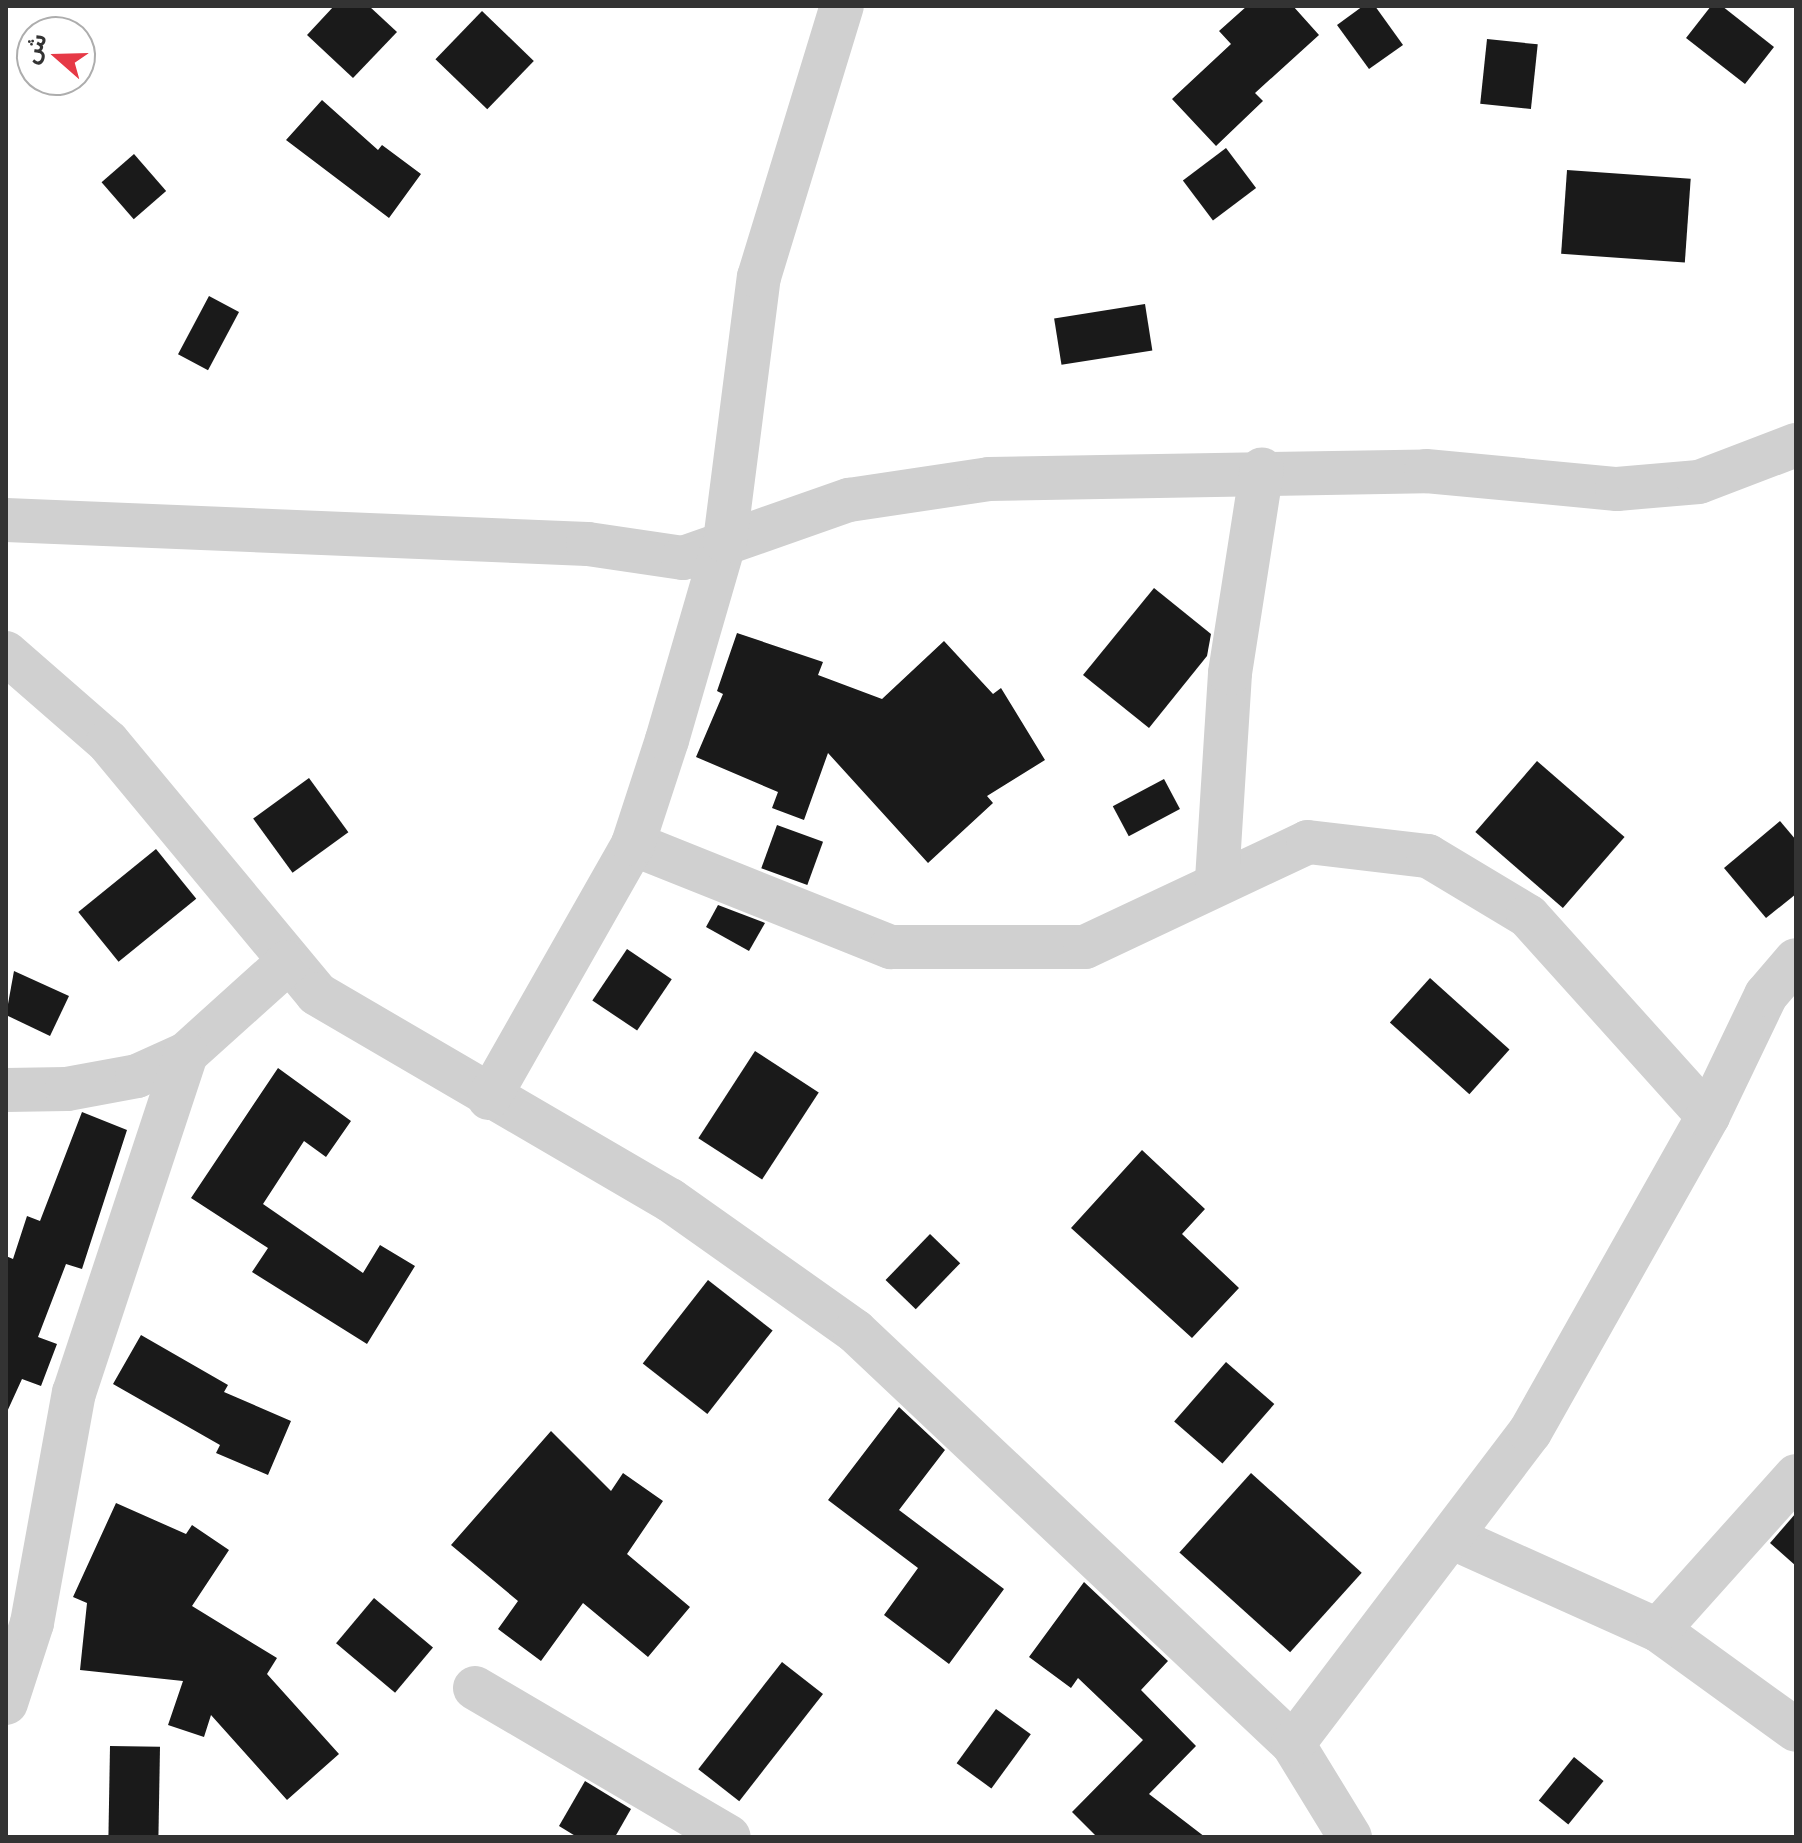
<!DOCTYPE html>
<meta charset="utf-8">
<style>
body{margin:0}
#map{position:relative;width:1802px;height:1843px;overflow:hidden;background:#fff;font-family:"Nunito Sans","Noto Sans Arabic",sans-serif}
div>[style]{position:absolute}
.building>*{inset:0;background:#1a1a1a;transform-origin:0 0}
.minor>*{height:44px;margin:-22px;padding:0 22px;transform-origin:22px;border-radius:22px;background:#d0d0d0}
span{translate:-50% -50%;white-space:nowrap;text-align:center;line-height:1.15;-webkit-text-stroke:8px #fff;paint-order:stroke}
.frame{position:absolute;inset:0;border:8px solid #333;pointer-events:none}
.north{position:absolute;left:16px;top:16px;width:80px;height:80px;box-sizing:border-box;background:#fff;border:2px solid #adadad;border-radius:50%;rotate:290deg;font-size:22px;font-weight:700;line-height:32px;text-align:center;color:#333}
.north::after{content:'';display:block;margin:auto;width:28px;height:36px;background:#e63946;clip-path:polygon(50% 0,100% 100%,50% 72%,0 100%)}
</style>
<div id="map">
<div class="building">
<div style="clip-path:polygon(334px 6px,369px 6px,397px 32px,353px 78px,307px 35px)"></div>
<div style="clip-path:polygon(1247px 6px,1293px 6px,1319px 35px,1255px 93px,1263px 101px,1216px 146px,1172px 99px,1231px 44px,1219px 31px)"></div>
<div style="clip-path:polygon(1363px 6px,1375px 6px,1403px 45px,1369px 69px,1337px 25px)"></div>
<div style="clip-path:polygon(1711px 6px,1722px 6px,1774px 47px,1745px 84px,1686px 38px)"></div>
<div style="left:482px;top:11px;width:72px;height:67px;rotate:44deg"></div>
<div style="left:1487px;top:39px;width:51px;height:65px;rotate:6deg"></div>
<div style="clip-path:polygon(322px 100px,378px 150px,382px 145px,421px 174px,389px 218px,286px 140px)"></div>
<div style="left:1226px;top:148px;width:50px;height:54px;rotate:53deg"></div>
<div style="left:134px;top:154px;width:49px;height:43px;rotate:49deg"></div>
<div style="left:1567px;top:170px;width:124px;height:84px;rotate:4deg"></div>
<div style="left:209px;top:296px;width:34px;height:66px;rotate:28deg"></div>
<div style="left:1145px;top:304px;width:47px;height:92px;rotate:81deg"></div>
<div style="clip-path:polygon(1154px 588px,1211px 634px,1207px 656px,1149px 728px,1083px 675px)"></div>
<div style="clip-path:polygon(737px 633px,823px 662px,818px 675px,882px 699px,944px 641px,993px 694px,1001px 688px,1045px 760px,987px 796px,993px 803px,928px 863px,828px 753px,804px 820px,772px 808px,778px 792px,696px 757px,723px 694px,717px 691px)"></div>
<div style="left:1537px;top:761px;width:116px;height:94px;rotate:41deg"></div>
<div style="left:309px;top:778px;width:67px;height:69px;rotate:54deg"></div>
<div style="left:1164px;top:779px;width:34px;height:58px;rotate:62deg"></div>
<div style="clip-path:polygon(1780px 821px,1796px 840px,1796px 894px,1766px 918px,1724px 868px)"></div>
<div style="left:777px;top:825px;width:49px;height:46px;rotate:20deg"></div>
<div style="left:156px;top:849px;width:64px;height:100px;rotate:51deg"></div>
<div style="clip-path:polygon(718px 905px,765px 923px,749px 951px,706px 927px)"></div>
<div style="left:627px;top:949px;width:54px;height:62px;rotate:34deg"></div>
<div style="clip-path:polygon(14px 971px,69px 996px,50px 1036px,6px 1015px)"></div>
<div style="left:1430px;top:978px;width:107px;height:60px;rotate:42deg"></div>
<div style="left:755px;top:1051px;width:76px;height:104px;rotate:33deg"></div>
<div style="clip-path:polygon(278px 1068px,351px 1121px,326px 1157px,304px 1141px,263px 1204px,363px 1273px,380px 1245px,415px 1266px,367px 1344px,252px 1272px,268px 1248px,191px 1198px)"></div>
<div style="clip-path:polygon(82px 1112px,127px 1130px,82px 1269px,66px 1264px,38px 1337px,57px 1344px,41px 1386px,22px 1379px,6px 1414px,6px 1256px,13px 1259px,27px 1216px,40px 1221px)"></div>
<div style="clip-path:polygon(1142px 1150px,1205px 1209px,1182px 1234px,1239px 1288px,1192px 1338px,1071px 1228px)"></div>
<div style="left:930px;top:1234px;width:42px;height:64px;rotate:44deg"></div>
<div style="left:708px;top:1280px;width:82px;height:106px;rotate:38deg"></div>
<div style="clip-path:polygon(141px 1335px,228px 1385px,224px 1392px,291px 1421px,268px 1475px,216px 1453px,220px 1445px,113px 1384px)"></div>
<div style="left:1226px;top:1362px;width:64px;height:79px;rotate:41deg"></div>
<div style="clip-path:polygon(899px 1407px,945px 1450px,899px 1510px,1004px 1589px,949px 1664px,884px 1615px,918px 1568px,828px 1500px)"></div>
<div style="clip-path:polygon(551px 1431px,611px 1491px,623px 1473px,663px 1501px,627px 1554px,690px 1607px,648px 1657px,583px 1603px,541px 1661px,498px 1629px,518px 1601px,451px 1545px)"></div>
<div style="left:1251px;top:1473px;width:149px;height:107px;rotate:42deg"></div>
<div style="clip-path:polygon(116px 1503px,186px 1534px,192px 1525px,229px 1550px,192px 1606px,277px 1658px,267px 1674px,339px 1754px,287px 1800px,211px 1715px,204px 1737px,168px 1725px,183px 1681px,80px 1670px,87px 1603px,73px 1597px)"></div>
<div style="clip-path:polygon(1796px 1513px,1796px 1566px,1770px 1543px)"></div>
<div style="clip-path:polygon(1084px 1582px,1168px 1661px,1141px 1690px,1196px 1746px,1149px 1794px,1205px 1837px,1097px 1837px,1072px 1812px,1143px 1740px,1078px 1678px,1071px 1688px,1029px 1657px)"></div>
<div style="left:374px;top:1598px;width:77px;height:59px;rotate:40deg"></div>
<div style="left:782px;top:1662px;width:52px;height:136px;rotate:38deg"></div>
<div style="left:996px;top:1709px;width:43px;height:67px;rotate:36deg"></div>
<div style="left:110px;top:1746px;width:50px;height:91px;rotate:1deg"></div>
<div style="left:1574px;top:1757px;width:38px;height:56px;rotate:39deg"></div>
<div style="clip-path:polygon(585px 1781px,631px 1809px,615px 1837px,577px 1837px,559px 1826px)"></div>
</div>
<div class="minor">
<div style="left:6px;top:520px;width:582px;rotate:2.36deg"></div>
<div style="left:588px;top:544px;width:96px;rotate:8.4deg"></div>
<div style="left:683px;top:558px;width:176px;rotate:-19.3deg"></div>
<div style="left:849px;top:500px;width:142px;rotate:-8.5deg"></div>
<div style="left:989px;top:479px;width:437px;rotate:-1deg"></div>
<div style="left:1426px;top:471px;width:192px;rotate:5.4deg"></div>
<div style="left:1617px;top:489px;width:82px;rotate:-4.9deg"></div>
<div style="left:1699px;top:482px;width:104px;rotate:-20.9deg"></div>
<div style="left:6px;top:653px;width:135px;rotate:41.1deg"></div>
<div style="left:108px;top:742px;width:327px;rotate:50.3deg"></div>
<div style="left:317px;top:994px;width:409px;rotate:30.3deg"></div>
<div style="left:670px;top:1200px;width:227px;rotate:35.3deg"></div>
<div style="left:855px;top:1331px;width:602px;rotate:43.32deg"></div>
<div style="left:1293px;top:1744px;width:109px;rotate:58.5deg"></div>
<div style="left:633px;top:844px;width:278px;rotate:21.8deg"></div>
<div style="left:891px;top:947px;width:194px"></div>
<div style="left:1085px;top:947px;width:246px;rotate:-25.2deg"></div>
<div style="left:1308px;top:842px;width:121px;rotate:6.7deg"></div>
<div style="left:1428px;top:856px;width:117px;rotate:31deg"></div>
<div style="left:1528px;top:916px;width:269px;rotate:48deg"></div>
<div style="left:1217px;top:880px;width:207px;rotate:-86.4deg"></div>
<div style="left:1230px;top:673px;width:206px;rotate:-81.1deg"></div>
<div style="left:6px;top:1090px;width:61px;rotate:-0.9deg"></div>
<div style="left:67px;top:1089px;width:71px;rotate:-10.5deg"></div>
<div style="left:137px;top:1076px;width:54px;rotate:-24.2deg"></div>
<div style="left:186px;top:1054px;width:137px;rotate:-42deg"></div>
<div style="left:489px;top:1098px;width:292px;rotate:-60.4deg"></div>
<div style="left:633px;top:844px;width:109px;rotate:-71.9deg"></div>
<div style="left:667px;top:740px;width:207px;rotate:-73.8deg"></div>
<div style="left:725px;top:541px;width:266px;rotate:-82.7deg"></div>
<div style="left:759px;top:277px;width:283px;rotate:-73deg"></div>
<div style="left:1453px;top:1538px;width:225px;rotate:24.2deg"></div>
<div style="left:1658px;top:1630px;width:170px;rotate:35.9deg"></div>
<div style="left:1658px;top:1630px;width:207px;rotate:-48.1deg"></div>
<div style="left:475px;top:1688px;width:294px;rotate:30.4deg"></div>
<div style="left:6px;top:1703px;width:84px;rotate:-72deg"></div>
<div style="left:32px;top:1623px;width:234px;rotate:-79.7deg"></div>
<div style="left:74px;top:1393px;width:357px;rotate:-71.7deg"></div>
<div style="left:1293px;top:1744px;width:392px;rotate:-52.8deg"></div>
<div style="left:1530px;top:1432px;width:363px;rotate:-60.6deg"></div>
<div style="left:1708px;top:1116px;width:134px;rotate:-64.4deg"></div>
<div style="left:1766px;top:995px;width:46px;rotate:-49.4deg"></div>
</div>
<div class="frame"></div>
<div class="north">ش</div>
</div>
